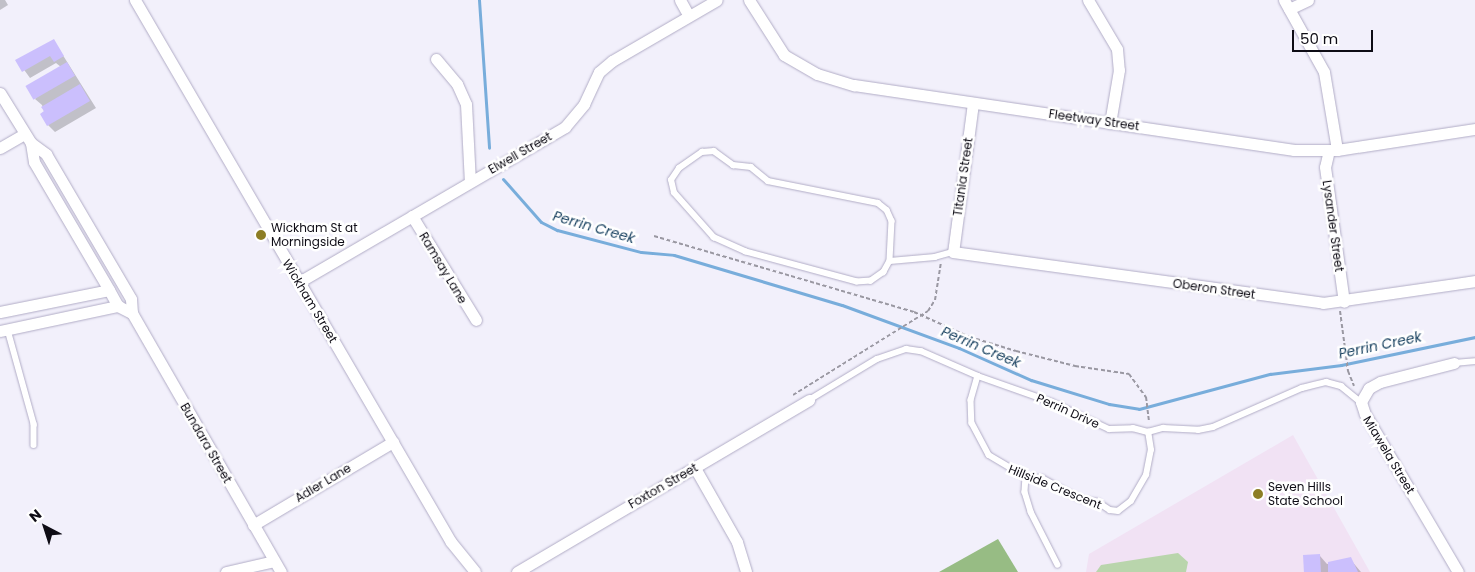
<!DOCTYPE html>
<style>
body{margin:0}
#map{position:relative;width:1475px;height:572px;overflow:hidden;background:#f2f0fb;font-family:Poppins,sans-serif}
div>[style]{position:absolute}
.education>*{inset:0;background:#f1e2f4}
.green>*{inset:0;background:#b9d5ac}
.forest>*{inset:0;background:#97bc84}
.shadow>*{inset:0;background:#0003}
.stream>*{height:3px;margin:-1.5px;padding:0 1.5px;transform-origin:1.5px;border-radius:1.5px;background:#78addb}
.building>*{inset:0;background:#cbbffd;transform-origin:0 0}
.path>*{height:2px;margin-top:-1px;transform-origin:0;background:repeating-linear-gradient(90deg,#9a98a2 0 4px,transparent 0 6.5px)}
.roads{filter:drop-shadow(0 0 1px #b1acc6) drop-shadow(0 0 1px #b1acc6)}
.lane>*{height:5.5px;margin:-2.75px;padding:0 2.75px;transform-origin:2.75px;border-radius:2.75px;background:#fff}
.street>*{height:11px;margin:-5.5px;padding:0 5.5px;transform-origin:5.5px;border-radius:5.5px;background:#fff}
.dots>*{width:14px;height:14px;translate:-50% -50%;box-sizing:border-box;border:2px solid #fff;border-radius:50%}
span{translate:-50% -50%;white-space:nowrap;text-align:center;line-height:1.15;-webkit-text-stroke:5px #fff;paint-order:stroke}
.street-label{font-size:12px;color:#0e0c15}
.poi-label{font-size:12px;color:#0e0c15}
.left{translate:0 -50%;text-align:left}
.water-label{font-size:14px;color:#163f5e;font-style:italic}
.north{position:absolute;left:20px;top:502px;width:50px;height:50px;-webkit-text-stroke:4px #fff;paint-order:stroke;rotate:320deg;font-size:14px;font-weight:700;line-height:20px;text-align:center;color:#0e0c15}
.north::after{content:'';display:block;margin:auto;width:18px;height:22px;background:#0e0c15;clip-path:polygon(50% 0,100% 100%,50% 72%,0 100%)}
.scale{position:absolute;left:1292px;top:30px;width:81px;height:22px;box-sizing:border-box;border:2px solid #0e0c15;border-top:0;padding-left:6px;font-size:15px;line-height:18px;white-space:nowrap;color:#0e0c15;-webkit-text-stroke:4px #fff;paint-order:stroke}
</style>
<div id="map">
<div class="education">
<div style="clip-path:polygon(1293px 435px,1370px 572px,1086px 572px,1089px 554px)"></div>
</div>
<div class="green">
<div style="clip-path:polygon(1178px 553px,1188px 562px,1186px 572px,1096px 572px,1101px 565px)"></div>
</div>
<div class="forest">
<div style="clip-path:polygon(998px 539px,1018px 572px,939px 572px)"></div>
</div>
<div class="shadow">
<div style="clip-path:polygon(0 0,5px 0,8px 5px,0 10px)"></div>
<div style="clip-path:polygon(54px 41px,96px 108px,55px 132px,48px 125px,42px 105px,35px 99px,61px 67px,56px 63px,30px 78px,17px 60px)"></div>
<div style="clip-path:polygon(1320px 556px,1327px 564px,1350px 559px,1361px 572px,1305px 572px)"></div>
</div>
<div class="stream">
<div style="left:479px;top:0;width:148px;rotate:86.1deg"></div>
<div style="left:503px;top:179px;width:57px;rotate:48.5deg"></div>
<div style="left:541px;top:222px;width:18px;rotate:27deg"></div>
<div style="left:557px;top:230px;width:87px;rotate:14.7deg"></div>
<div style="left:641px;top:252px;width:33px;rotate:5deg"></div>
<div style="left:674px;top:255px;width:175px;rotate:16.6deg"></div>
<div style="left:842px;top:305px;width:125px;rotate:20.2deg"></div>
<div style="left:959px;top:348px;width:79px;rotate:24deg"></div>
<div style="left:1031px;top:380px;width:82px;rotate:17.1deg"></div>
<div style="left:1109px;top:404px;width:30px;rotate:9deg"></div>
<div style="left:1139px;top:409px;width:136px;rotate:-15deg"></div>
<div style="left:1270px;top:374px;width:72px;rotate:-7.2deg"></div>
<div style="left:1341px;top:365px;width:137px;rotate:-11.8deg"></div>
</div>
<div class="building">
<div style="clip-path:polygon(54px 39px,64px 56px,54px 62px,50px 56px,22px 72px,15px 60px)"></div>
<div style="left:67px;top:62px;width:16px;height:48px;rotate:60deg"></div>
<div style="clip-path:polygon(80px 84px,90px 101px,47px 126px,40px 114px,44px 111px,41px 107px)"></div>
<div style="left:1320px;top:554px;width:18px;height:17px;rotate:87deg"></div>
<div style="clip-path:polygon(1351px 557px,1358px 572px,1328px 572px,1328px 562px)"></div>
</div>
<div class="path">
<div style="left:654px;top:236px;width:271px;rotate:16.3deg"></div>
<div style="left:914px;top:312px;width:61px;rotate:24.1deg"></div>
<div style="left:970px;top:337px;width:48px;rotate:16.9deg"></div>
<div style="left:1016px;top:351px;width:61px;rotate:14.3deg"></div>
<div style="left:1075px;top:366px;width:55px;rotate:8.4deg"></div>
<div style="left:1129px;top:374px;width:29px;rotate:54deg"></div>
<div style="left:1146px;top:397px;width:25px;rotate:83deg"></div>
<div style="left:1340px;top:311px;width:61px;rotate:82.4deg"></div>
<div style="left:1348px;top:371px;width:16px;rotate:68deg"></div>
<div style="left:793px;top:395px;width:159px;rotate:-31.9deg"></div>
<div style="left:928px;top:311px;width:13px;rotate:-58deg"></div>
<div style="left:935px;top:300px;width:37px;rotate:-81deg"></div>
</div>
<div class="roads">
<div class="lane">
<div style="left:714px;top:151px;width:24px;rotate:36deg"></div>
<div style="left:733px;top:165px;width:18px;rotate:6deg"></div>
<div style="left:751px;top:167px;width:22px;rotate:39deg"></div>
<div style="left:768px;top:181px;width:112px;rotate:11.3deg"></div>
<div style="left:878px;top:203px;width:11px;rotate:38deg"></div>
<div style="left:887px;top:210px;width:12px;rotate:66deg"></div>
<div style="left:892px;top:221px;width:40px;rotate:92.9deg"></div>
<div style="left:890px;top:261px;width:13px;rotate:119deg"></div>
<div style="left:884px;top:272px;width:16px;rotate:145deg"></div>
<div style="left:871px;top:281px;width:14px;rotate:176deg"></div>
<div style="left:857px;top:282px;width:115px;rotate:-164.9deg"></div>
<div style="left:746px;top:252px;width:35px;rotate:-156deg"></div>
<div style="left:714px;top:238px;width:60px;rotate:-131.6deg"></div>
<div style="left:674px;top:193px;width:13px;rotate:-103deg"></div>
<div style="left:671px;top:180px;width:14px;rotate:-56deg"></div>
<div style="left:679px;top:168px;width:28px;rotate:-35deg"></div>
<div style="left:702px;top:152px;width:12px;rotate:-5deg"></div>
<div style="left:890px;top:261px;width:45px;rotate:-5.1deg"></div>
<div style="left:935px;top:257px;width:19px;rotate:-16deg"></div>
<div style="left:8px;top:330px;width:98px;rotate:74.5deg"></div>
<div style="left:34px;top:424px;width:21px;rotate:90deg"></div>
<div style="left:1454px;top:363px;width:21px;rotate:-5deg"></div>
<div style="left:978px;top:376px;width:25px;rotate:106deg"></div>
<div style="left:971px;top:400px;width:23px;rotate:88deg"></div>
<div style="left:972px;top:423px;width:36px;rotate:62deg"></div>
<div style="left:989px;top:455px;width:43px;rotate:30.7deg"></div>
<div style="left:1026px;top:477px;width:16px;rotate:4deg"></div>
<div style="left:1042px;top:478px;width:43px;rotate:28.9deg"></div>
<div style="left:1080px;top:499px;width:18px;rotate:9deg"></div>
<div style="left:1098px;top:502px;width:14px;rotate:34deg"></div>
<div style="left:1110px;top:510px;width:8px;rotate:7deg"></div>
<div style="left:1118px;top:511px;width:16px;rotate:-38deg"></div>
<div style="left:1131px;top:501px;width:30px;rotate:-60deg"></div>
<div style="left:1146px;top:475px;width:25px;rotate:-79deg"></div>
<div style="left:1151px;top:450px;width:18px;rotate:-99deg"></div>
<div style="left:809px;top:400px;width:79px;rotate:-31.1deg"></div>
<div style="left:877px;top:359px;width:31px;rotate:-19deg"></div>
<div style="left:906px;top:349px;width:15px;rotate:8deg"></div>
<div style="left:921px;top:351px;width:62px;rotate:23.7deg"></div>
<div style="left:978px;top:376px;width:78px;rotate:19.4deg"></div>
<div style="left:1052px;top:402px;width:63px;rotate:25.3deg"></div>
<div style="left:1109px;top:429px;width:24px;rotate:-2deg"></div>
<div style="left:1133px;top:428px;width:16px;rotate:15deg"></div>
<div style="left:1148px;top:432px;width:16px;rotate:-15deg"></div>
<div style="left:1163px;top:428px;width:35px;rotate:3deg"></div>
<div style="left:1198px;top:430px;width:15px;rotate:-11deg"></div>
<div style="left:1213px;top:427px;width:97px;rotate:-23.7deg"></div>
<div style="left:1302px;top:388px;width:25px;rotate:-14deg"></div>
<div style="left:1326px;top:382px;width:16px;rotate:15deg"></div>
<div style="left:1341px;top:386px;width:26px;rotate:39deg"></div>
<div style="left:1026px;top:477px;width:15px;rotate:94deg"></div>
<div style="left:1025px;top:492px;width:21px;rotate:73deg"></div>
<div style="left:1031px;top:512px;width:59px;rotate:63deg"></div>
</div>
<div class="street">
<div style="left:135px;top:0;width:627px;rotate:59.76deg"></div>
<div style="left:451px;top:542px;width:38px;rotate:51deg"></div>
<div style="left:680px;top:0;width:18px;rotate:61deg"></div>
<div style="left:749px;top:0;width:65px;rotate:57.5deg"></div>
<div style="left:784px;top:55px;width:38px;rotate:30deg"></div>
<div style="left:817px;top:74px;width:39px;rotate:17deg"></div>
<div style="left:854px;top:85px;width:445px;rotate:8.4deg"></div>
<div style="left:1294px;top:150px;width:43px"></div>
<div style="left:1337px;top:150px;width:140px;rotate:-8.7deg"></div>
<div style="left:1088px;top:0;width:57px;rotate:59.4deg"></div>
<div style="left:1117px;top:49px;width:21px;rotate:85deg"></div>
<div style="left:1119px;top:70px;width:54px;rotate:99.6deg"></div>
<div style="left:1284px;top:0;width:82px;rotate:60.9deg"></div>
<div style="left:1324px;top:72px;width:79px;rotate:80.5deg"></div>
<div style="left:1289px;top:9px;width:21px;rotate:-25deg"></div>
<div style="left:436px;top:59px;width:33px;rotate:50deg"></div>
<div style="left:457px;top:84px;width:22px;rotate:66deg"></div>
<div style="left:466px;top:104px;width:78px;rotate:87.1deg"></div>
<div style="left:0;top:93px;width:59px;rotate:58.2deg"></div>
<div style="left:31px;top:143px;width:19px;rotate:81deg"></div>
<div style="left:34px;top:162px;width:148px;rotate:59.6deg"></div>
<div style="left:109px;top:290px;width:18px;rotate:61deg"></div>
<div style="left:118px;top:306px;width:16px;rotate:27deg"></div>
<div style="left:973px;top:103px;width:150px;rotate:97.6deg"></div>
<div style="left:953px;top:252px;width:373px;rotate:7.8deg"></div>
<div style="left:1323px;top:303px;width:154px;rotate:-8.2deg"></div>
<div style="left:31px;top:143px;width:19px;rotate:36deg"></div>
<div style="left:46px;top:154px;width:168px;rotate:59.6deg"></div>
<div style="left:131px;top:299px;width:14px;rotate:86deg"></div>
<div style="left:132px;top:313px;width:299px;rotate:60.1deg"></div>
<div style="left:0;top:148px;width:28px;rotate:-30deg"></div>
<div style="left:1329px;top:150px;width:17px;rotate:103deg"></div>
<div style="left:1325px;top:167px;width:136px;rotate:82deg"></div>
<div style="left:412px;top:216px;width:122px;rotate:58.4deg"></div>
<div style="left:299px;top:282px;width:308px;rotate:-30.2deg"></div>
<div style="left:565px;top:127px;width:30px;rotate:-50deg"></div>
<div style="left:584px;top:104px;width:35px;rotate:-65deg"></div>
<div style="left:599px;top:72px;width:17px;rotate:-40deg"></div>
<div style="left:612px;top:61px;width:121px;rotate:-30.2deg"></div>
<div style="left:0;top:312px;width:111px;rotate:-11.4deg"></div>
<div style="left:0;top:331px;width:121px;rotate:-12deg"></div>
<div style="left:1454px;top:363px;width:76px;rotate:165.6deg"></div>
<div style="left:1380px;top:382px;width:13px;rotate:151deg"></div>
<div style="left:1369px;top:388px;width:16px;rotate:120deg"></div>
<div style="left:1361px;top:402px;width:13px;rotate:72deg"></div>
<div style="left:1365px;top:414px;width:183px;rotate:59.5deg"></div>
<div style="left:695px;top:468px;width:85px;rotate:60.4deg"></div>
<div style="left:737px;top:542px;width:31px;rotate:73deg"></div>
<div style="left:253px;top:525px;width:163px;rotate:-30.7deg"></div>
<div style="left:226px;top:572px;width:49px;rotate:-12.9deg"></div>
<div style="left:517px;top:572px;width:339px;rotate:-30.5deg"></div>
</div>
</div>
<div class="dots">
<div style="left:261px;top:235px;background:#8d7e25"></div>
<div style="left:1258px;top:494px;background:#8d7e25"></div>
</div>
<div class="street-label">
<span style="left:1094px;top:120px;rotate:8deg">Fleetway Street</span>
<span style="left:520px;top:153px;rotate:-30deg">Elwell Street</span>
<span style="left:963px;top:177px;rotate:-82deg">Titania Street</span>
<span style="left:1333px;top:226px;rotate:82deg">Lysander Street</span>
<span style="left:443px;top:268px;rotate:59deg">Ramsay Lane</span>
<span style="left:1214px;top:289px;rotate:8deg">Oberon Street</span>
<span style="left:310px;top:301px;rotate:59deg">Wickham Street</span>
<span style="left:1068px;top:411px;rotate:24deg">Perrin Drive</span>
<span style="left:206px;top:443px;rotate:60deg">Bundara Street</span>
<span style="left:1389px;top:455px;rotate:59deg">Miawela Street</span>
<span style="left:323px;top:483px;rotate:-31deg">Adler Lane</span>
<span style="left:663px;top:486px;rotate:-30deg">Foxton Street</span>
<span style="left:1055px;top:487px;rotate:22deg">Hillside Crescent</span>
</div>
<div class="poi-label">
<span class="left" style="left:271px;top:235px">Wickham St at<br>Morningside</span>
<span class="left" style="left:1268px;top:494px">Seven Hills<br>State School</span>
</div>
<div class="water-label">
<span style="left:594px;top:227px;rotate:16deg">Perrin Creek</span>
<span style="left:1380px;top:345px;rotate:-12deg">Perrin Creek</span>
<span style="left:981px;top:347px;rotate:23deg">Perrin Creek</span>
</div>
<div class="north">N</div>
<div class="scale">50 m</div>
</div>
